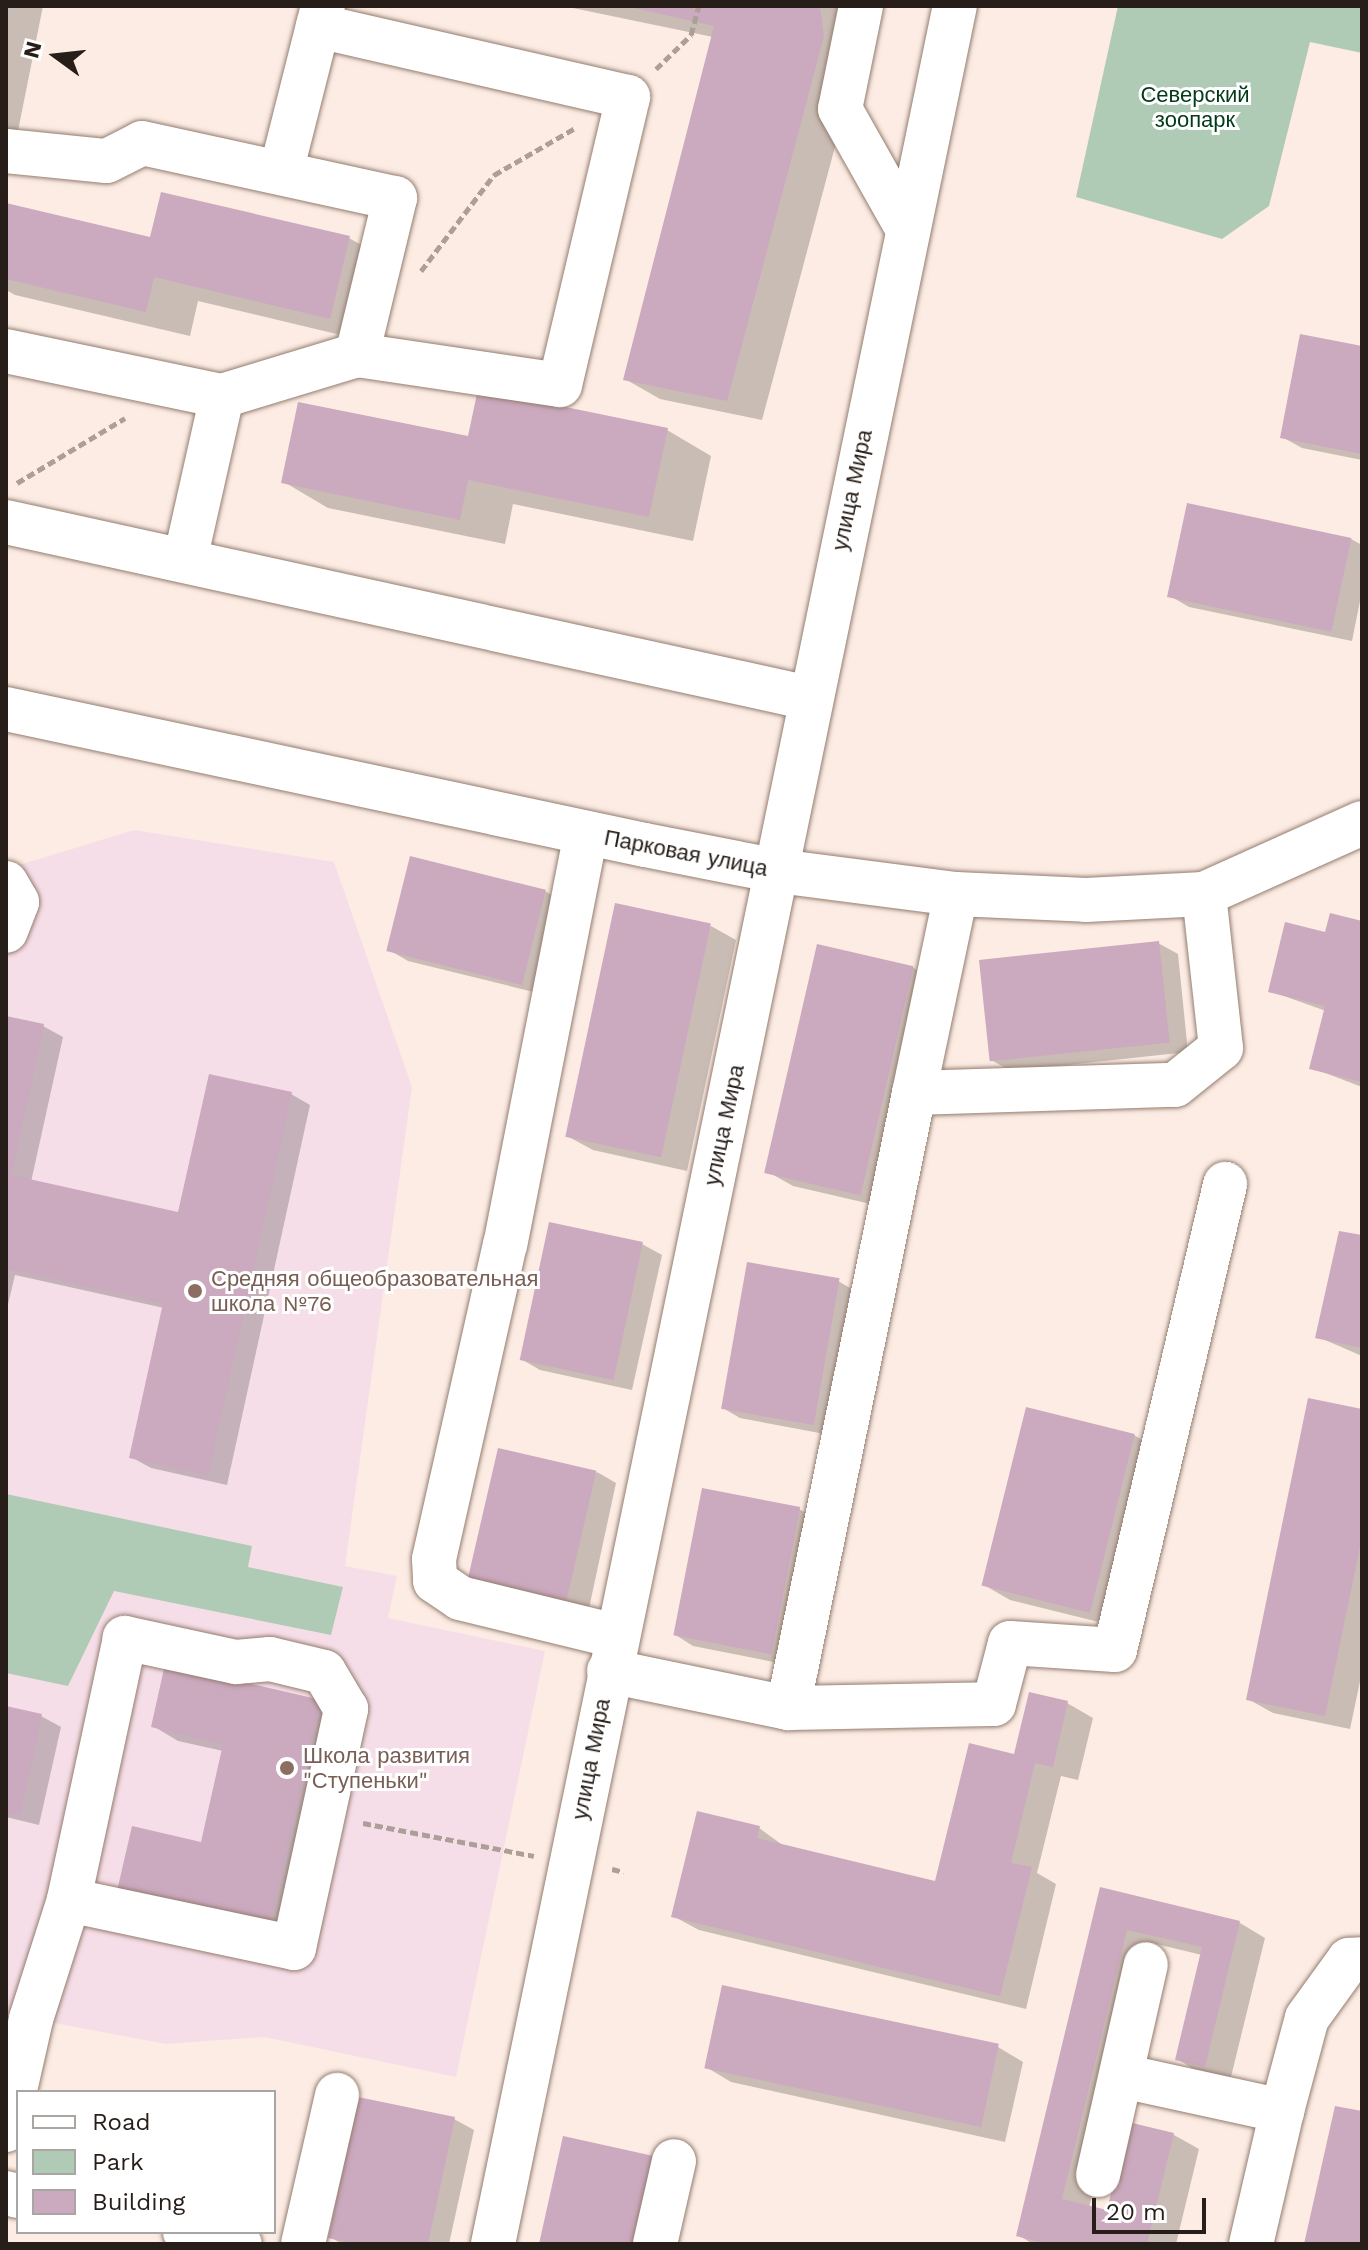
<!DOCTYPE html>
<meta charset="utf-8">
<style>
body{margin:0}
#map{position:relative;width:1368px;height:2250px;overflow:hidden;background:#fcece3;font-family:"Work Sans",sans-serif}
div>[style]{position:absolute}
.education>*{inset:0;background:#f6dee8}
.green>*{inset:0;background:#b0cbb5}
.shadow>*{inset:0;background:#0003}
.building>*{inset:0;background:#cba9bf;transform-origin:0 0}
.path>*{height:5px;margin-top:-2.5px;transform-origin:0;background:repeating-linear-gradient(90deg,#ac9f97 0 8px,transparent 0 12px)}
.roads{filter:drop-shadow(0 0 2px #947d70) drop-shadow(0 0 2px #947d70)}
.minor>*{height:44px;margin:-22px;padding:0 22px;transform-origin:22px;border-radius:22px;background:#fff}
.dots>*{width:22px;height:22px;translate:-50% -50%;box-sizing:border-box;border:4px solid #fff;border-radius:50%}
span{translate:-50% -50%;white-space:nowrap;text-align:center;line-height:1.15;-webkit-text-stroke:6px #fff;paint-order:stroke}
.park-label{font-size:22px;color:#023b1a}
.street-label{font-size:22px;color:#271e19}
.education-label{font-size:22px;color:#785e54}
.left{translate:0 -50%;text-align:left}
.frame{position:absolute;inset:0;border:8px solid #271e19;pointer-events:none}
.legend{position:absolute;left:16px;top:2090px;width:260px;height:144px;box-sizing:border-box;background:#fff;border:2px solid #a9a5a3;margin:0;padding:10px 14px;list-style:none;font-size:24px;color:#271e19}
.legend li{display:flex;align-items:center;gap:16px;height:40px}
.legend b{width:40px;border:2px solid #a9a5a3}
.north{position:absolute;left:16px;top:16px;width:80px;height:80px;-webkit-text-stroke:6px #fff;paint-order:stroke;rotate:285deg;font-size:22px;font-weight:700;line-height:32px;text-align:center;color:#271e19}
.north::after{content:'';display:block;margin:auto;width:28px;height:36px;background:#271e19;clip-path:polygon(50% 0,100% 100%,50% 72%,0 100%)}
.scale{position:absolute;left:1092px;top:2198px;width:114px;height:36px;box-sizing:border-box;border:4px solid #271e19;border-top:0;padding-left:10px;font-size:24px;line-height:28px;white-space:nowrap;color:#271e19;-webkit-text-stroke:6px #fff;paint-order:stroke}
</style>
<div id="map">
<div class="education">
<div style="clip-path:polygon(134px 830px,334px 862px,412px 1087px,345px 1566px,397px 1576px,388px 1618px,545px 1651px,456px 2077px,264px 2037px,166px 2044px,6px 2014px,6px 869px)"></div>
</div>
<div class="green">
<div style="clip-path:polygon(1118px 6px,1362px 6px,1362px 53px,1310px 42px,1269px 206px,1222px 239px,1076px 197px)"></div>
<div style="clip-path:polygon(6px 1494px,252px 1546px,248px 1567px,343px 1587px,331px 1635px,114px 1591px,68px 1686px,6px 1673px)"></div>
</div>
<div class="shadow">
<div style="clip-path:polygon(6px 6px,43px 6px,14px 151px,6px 149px)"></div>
<div style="clip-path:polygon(563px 6px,851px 6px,859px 57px,762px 420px,660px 399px,625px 379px,713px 37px)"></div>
<div style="clip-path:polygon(6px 205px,151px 239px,349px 238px,393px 263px,374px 343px,198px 301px,190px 336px,15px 295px,6px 290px)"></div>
<div style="clip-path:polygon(1362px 348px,1362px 460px,1302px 448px,1282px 437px)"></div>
<div style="clip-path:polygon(667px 430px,711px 456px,693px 541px,513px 504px,505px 544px,328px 508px,284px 482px,469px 439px)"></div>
<div style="clip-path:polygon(1351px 539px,1362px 545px,1362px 591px,1352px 641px,1189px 607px,1170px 596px)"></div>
<div style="clip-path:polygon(545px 891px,564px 902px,542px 994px,408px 961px,389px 950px)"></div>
<div style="clip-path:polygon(1362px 923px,1362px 1087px,1312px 1068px,1326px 1011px,1270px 991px,1327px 934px)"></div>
<div style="clip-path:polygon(711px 926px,736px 940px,687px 1171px,593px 1150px,567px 1136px)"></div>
<div style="clip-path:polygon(1158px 943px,1178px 954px,1188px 1052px,1011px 1071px,991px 1060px)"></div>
<div style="clip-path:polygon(819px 947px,914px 968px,939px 983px,888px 1208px,793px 1186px,768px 1172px)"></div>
<div style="clip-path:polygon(6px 1018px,43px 1026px,63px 1037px,31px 1182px,180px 1215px,291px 1094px,310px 1105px,227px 1485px,151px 1468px,131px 1457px,164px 1308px,15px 1275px,6px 1313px)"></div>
<div style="clip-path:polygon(1362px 1237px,1362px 1356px,1318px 1337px)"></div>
<div style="clip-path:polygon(642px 1244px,662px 1255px,632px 1390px,540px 1370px,521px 1359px)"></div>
<div style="clip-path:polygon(838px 1281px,857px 1292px,830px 1435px,740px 1418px,721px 1407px)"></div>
<div style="clip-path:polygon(1362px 1411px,1362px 1672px,1350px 1729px,1273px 1713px,1248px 1699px)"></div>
<div style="clip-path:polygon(1134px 1435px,1159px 1450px,1115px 1626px,1010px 1600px,984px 1585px)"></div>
<div style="clip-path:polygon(597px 1472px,616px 1483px,588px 1613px,490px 1591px)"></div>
<div style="clip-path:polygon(799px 1509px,819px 1520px,789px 1665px,693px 1646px,674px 1634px)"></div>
<div style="clip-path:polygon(320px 1702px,346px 1716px,294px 1939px,144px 1905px,202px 1844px,223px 1751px,178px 1741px,153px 1726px)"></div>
<div style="clip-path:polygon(1067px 1703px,1093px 1718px,1078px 1780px,1061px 1776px,1037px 1873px,1056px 1884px,1026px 2009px,699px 1930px,673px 1916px,759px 1828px,784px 1846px,937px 1883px)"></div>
<div style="clip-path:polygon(6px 1708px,41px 1716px,61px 1727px,39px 1825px,6px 1817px)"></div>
<div style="clip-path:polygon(1101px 1889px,1240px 1923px,1265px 1938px,1230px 2081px,1202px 2074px,1177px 2059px,1202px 1955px,1152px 1943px,1089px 2208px,1108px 2212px,1130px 2124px,1174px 2135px,1199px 2149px,1176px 2244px,1033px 2244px,1018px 2235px)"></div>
<div style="clip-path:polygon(998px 2047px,1023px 2062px,1005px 2142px,731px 2082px,706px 2067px)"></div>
<div style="clip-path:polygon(454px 2119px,474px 2130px,449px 2244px,342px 2244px,330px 2237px)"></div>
</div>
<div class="building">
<div style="clip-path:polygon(625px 6px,820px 6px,824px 36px,727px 401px,623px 380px,714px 26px)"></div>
<div style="clip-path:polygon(161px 192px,350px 236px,330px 319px,154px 277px,146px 312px,6px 279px,6px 203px,150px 237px)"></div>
<div style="clip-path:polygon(1300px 334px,1362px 346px,1362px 454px,1280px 438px)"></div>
<div style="clip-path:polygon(478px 389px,668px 428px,649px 517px,468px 480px,460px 520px,281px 483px,298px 402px,468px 436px)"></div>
<div style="left:1187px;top:503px;width:168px;height:96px;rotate:12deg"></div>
<div style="left:410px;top:856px;width:140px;height:98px;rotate:14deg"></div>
<div style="left:615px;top:903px;width:98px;height:239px;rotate:12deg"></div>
<div style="clip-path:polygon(1330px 913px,1362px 921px,1362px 1082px,1309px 1069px,1325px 1006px,1268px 992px,1285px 922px,1325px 932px)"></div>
<div style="left:1159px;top:941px;width:102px;height:181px;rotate:84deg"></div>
<div style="left:817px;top:944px;width:99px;height:235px;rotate:13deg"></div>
<div style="clip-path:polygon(6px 1016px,44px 1024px,11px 1175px,178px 1212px,209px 1074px,292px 1092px,208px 1475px,129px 1458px,163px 1303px,6px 1268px)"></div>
<div style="left:549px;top:1222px;width:96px;height:141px;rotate:12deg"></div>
<div style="clip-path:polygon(1339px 1231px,1362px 1235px,1362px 1348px,1315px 1338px)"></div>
<div style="left:747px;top:1262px;width:94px;height:149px;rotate:10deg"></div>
<div style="clip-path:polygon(1308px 1398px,1362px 1409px,1362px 1537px,1325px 1716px,1246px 1700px)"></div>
<div style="left:1026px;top:1407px;width:112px;height:184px;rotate:14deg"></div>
<div style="left:498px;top:1448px;width:101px;height:135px;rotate:13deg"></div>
<div style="left:702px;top:1488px;width:100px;height:150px;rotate:11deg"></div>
<div style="clip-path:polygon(165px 1664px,321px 1700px,269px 1926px,117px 1891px,132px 1826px,201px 1842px,223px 1744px,151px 1727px)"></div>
<div style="clip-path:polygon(1029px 1692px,1068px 1701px,1053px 1767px,1035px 1763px,1011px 1863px,1032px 1867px,1000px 1996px,671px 1917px,697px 1811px,760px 1826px,757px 1838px,935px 1881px,969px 1743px,1014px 1754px)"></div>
<div style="clip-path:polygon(6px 1706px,42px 1714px,20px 1815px,6px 1812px)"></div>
<div style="clip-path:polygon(1100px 1887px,1240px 1921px,1205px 2067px,1175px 2060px,1202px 1947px,1127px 1930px,1062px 2199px,1107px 2210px,1128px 2122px,1174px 2133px,1147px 2244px,1047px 2244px,1016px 2236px)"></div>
<div style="left:722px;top:1985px;width:283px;height:85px;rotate:12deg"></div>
<div style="clip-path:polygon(358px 2097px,455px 2117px,428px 2244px,356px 2244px,328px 2238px)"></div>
<div style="clip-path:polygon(1335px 2106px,1362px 2111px,1362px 2244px,1304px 2244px)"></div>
<div style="clip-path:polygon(563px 2136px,658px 2157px,638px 2244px,539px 2244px)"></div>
</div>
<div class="path">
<div style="left:656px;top:69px;width:49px;rotate:-44.2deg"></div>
<div style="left:691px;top:35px;width:30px;rotate:-75deg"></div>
<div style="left:421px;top:271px;width:121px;rotate:-52.8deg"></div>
<div style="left:494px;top:175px;width:94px;rotate:-30.1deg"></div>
<div style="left:17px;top:483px;width:126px;rotate:-31deg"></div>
<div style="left:363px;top:1823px;width:174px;rotate:10.9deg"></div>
<div style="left:612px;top:1869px;width:12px;rotate:14deg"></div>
</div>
<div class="roads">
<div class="minor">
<div style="left:861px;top:6px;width:105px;rotate:101.5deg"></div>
<div style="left:840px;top:109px;width:134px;rotate:60.6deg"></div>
<div style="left:6px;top:151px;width:101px;rotate:5.7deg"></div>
<div style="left:107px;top:161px;width:39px;rotate:-27deg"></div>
<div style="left:142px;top:143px;width:259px;rotate:12.3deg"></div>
<div style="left:395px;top:198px;width:162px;rotate:103.6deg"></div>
<div style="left:357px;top:355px;width:205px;rotate:8.4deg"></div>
<div style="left:560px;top:385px;width:296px;rotate:-76.7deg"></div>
<div style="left:628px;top:97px;width:318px;rotate:-167.1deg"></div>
<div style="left:281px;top:172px;width:171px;rotate:-75.8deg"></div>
<div style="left:6px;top:351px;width:221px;rotate:11.8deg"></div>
<div style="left:222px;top:396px;width:168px;rotate:102.7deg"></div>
<div style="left:222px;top:396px;width:141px;rotate:-16.9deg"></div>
<div style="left:6px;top:522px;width:822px;rotate:12.36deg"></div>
<div style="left:6px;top:709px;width:653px;rotate:12.02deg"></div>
<div style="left:645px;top:845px;width:136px;rotate:11.1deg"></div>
<div style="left:778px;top:871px;width:179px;rotate:7.4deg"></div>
<div style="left:956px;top:894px;width:130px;rotate:2.6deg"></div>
<div style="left:1086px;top:900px;width:118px;rotate:-2.9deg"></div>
<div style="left:1204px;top:894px;width:173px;rotate:-24.2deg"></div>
<div style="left:586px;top:833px;width:419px;rotate:101.1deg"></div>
<div style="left:505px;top:1244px;width:323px;rotate:102.7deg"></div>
<div style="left:434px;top:1559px;width:22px;rotate:87deg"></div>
<div style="left:435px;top:1581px;width:30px;rotate:34deg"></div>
<div style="left:460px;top:1598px;width:161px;rotate:13.7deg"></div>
<div style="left:6px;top:883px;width:22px;rotate:60deg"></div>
<div style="left:17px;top:902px;width:31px;rotate:111deg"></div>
<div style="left:914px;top:1093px;width:203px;rotate:-78.1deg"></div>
<div style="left:609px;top:1671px;width:183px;rotate:11.7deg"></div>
<div style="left:788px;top:1708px;width:628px;rotate:-78.42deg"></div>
<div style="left:914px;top:1093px;width:261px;rotate:-1.8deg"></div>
<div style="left:1175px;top:1085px;width:59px;rotate:-38.8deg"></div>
<div style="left:1221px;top:1048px;width:155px;rotate:-96.3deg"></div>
<div style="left:788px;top:1708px;width:206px;rotate:-1.1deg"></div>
<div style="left:994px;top:1704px;width:63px;rotate:-75.3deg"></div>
<div style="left:1010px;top:1643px;width:105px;rotate:3.8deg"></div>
<div style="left:1115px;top:1650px;width:479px;rotate:-76.7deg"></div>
<div style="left:1122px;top:2076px;width:164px;rotate:12.3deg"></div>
<div style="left:1282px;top:2111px;width:137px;rotate:103.1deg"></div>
<div style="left:1282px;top:2111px;width:96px;rotate:-75deg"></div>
<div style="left:1307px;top:2018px;width:72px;rotate:-54.1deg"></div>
<div style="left:1349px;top:1960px;width:13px;rotate:-4deg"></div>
<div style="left:6px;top:2130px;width:114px;rotate:-77.3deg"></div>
<div style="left:31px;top:2019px;width:125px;rotate:-72.3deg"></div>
<div style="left:69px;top:1900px;width:230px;rotate:12deg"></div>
<div style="left:294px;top:1948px;width:245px;rotate:-77.7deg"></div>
<div style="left:346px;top:1709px;width:43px;rotate:-120.7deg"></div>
<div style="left:324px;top:1672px;width:56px;rotate:-166.5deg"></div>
<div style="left:270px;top:1659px;width:34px;rotate:175deg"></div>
<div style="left:236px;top:1662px;width:114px;rotate:-167.8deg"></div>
<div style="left:125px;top:1638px;width:268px;rotate:102.1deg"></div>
<div style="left:1098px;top:2175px;width:216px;rotate:-77.2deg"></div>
<div style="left:6px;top:2193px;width:12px;rotate:14deg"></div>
<div style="left:185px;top:2232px;width:56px;rotate:12.3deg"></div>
<div style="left:303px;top:2244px;width:153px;rotate:-77.1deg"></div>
<div style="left:493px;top:2244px;width:2285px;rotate:-78.34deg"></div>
<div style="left:655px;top:2244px;width:85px;rotate:-77.1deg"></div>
</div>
</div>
<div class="dots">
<div style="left:195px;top:1291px;background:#8d6e63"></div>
<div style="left:287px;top:1768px;background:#8d6e63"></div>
</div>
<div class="park-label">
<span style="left:1195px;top:107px">Северский<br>зоопарк</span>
</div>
<div class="street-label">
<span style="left:852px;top:490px;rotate:-78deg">улица Мира</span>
<span style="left:686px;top:853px;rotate:11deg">Парковая улица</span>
<span style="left:724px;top:1125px;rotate:-78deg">улица Мира</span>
<span style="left:591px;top:1759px;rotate:-79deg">улица Мира</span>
</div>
<div class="education-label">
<span class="left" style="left:211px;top:1291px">Средняя общеобразовательная<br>школа №76</span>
<span class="left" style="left:303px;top:1768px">Школа развития<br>"Ступеньки"</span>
</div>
<div class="frame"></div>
<ul class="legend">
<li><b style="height:10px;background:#fff"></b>Road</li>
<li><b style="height:22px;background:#b0cbb5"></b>Park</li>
<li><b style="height:22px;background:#cba9bf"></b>Building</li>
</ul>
<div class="north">N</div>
<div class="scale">20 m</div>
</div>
